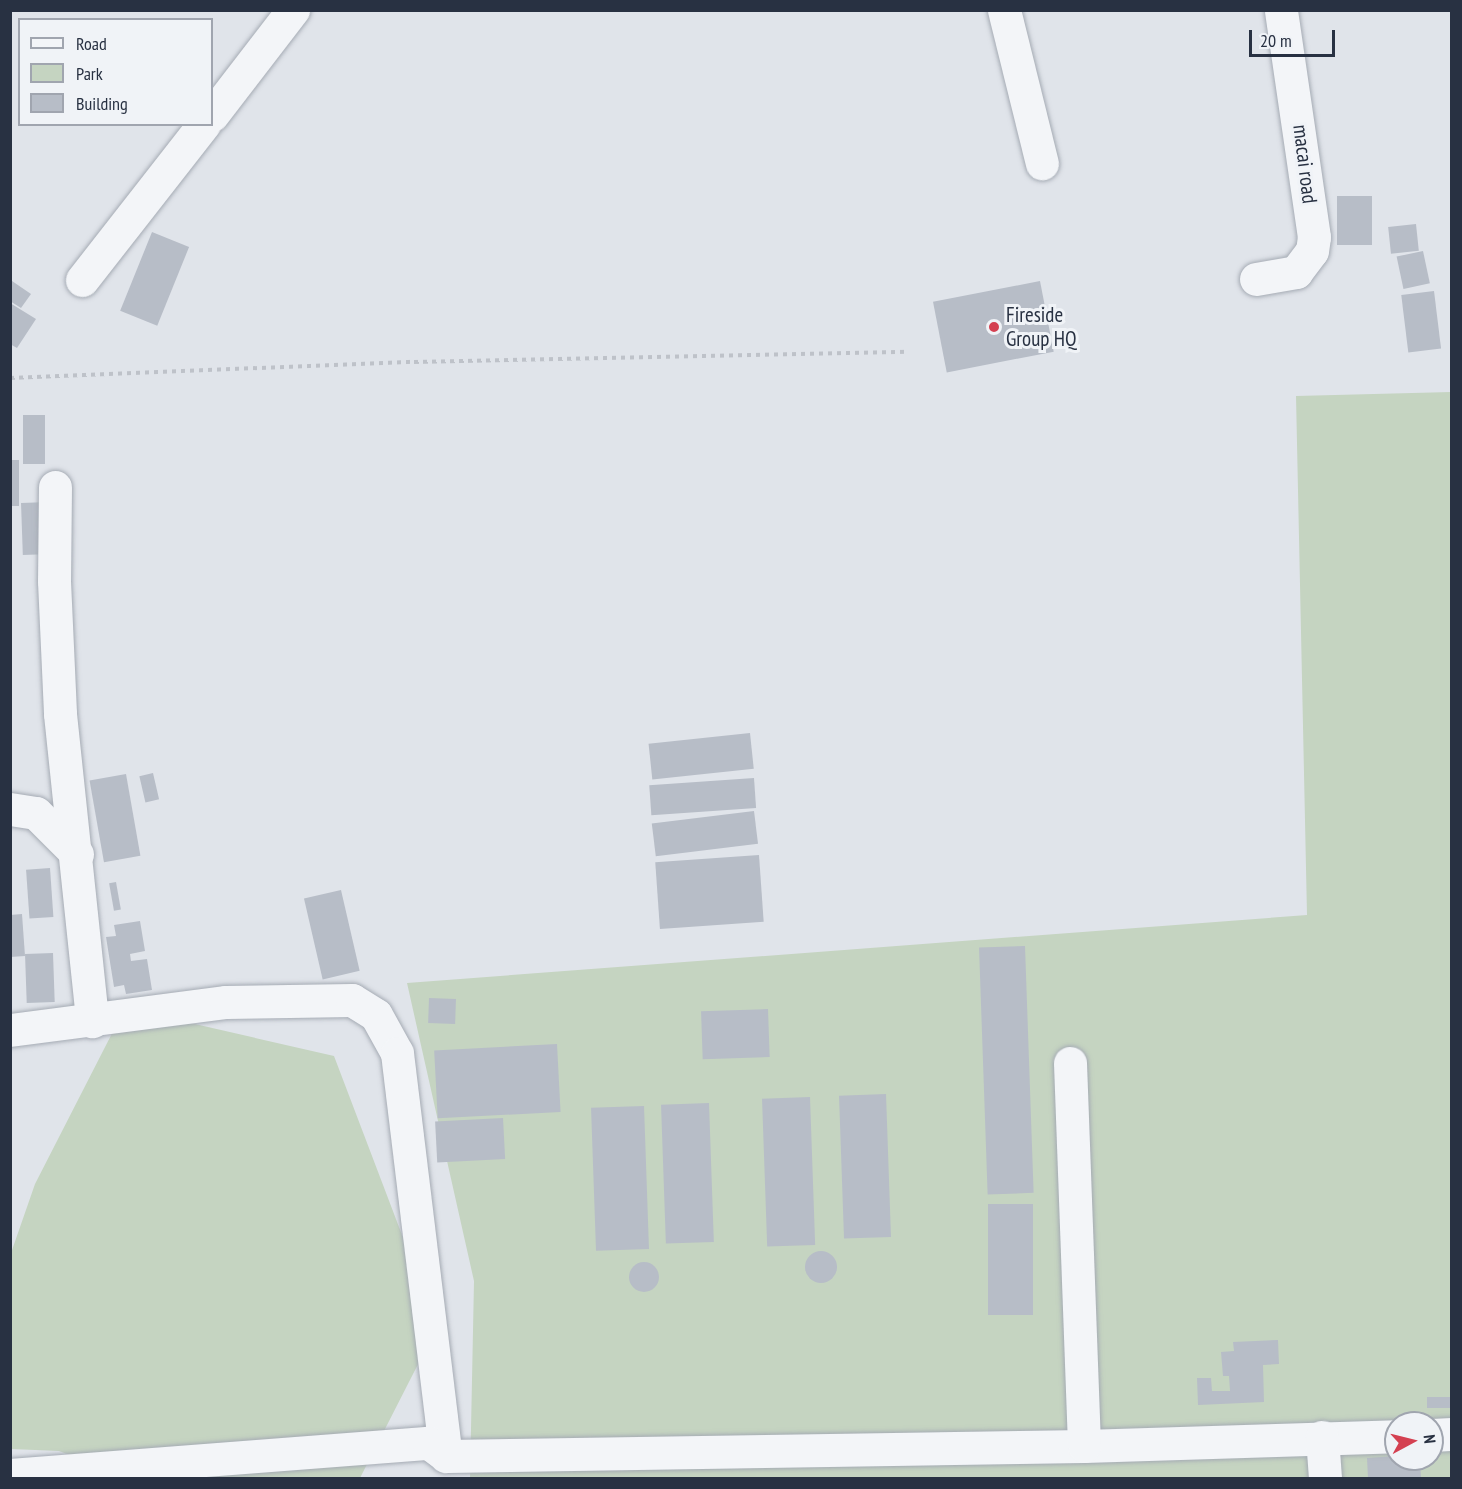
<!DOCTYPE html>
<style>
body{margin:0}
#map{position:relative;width:1462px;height:1489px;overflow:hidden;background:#e0e4ea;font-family:"PT Sans Narrow",sans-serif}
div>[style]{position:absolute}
.green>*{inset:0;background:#c5d4c1}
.building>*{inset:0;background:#b7bdc7;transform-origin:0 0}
.round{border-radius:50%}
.path>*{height:4px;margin-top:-2px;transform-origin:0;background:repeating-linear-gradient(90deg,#bec2c9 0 4.5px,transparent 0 9px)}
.roads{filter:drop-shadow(0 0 2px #a5abb4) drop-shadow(0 0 2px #a5abb4)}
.minor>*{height:33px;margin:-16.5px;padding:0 16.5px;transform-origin:16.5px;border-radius:16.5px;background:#f3f5f8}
.dots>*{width:16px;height:16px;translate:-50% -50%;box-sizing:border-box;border:3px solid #f0f3f7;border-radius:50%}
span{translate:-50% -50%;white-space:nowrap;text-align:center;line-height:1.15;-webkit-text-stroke:6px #f0f3f7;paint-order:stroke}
.street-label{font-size:21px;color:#283142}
.poi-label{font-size:21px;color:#283142}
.left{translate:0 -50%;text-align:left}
.frame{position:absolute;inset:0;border:12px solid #283142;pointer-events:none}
.legend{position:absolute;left:18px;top:18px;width:195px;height:108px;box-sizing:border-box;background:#f0f3f7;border:2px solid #a0a5af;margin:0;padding:8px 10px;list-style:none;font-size:18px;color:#283142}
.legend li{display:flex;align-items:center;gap:12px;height:30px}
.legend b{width:30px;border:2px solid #a0a5af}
.north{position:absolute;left:1384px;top:1411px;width:60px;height:60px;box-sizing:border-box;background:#f0f3f7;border:2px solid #a0a5af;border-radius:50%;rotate:83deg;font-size:16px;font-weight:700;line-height:24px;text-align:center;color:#283142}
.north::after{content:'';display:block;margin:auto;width:21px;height:27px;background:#d44051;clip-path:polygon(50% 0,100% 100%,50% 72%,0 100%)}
.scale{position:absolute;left:1249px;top:30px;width:86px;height:27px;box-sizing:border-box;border:3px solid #283142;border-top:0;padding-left:8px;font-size:18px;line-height:21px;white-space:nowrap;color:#283142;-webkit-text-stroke:4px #f0f3f7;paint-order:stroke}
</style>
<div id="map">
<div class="green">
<div style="clip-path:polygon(evenodd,1451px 392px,1451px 1478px,470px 1478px,474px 1281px,407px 983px,1307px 915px,1296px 396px,1451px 392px,1396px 1423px,1432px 1423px,1432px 1459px,1396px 1459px,1396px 1423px)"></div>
<div style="clip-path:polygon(125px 1008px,334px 1056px,437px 1327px,360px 1478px,131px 1478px,59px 1451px,11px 1449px,11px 1253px,35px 1184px)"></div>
</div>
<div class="building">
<div style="left:1337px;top:196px;width:35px;height:49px"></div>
<div style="left:1416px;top:224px;width:27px;height:28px;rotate:84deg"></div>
<div style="left:152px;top:232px;width:40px;height:85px;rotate:22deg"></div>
<div style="left:1423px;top:251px;width:33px;height:27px;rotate:78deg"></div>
<div style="clip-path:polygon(12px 281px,31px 294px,21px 308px,10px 301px)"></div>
<div style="left:1040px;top:281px;width:72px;height:109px;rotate:79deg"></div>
<div style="left:1434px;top:291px;width:58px;height:33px;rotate:83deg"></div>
<div style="clip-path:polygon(10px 303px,36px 319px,17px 348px,10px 344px)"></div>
<div style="left:23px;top:415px;width:22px;height:49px"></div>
<div style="left:10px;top:460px;width:9px;height:46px"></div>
<div style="left:49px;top:502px;width:52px;height:28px;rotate:88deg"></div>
<div style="left:750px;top:733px;width:36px;height:102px;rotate:84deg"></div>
<div style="left:153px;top:773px;width:27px;height:14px;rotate:77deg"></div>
<div style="left:126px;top:774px;width:83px;height:37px;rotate:80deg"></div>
<div style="left:754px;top:778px;width:30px;height:105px;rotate:86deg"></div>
<div style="left:754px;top:811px;width:33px;height:103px;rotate:83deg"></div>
<div style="left:759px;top:855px;width:67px;height:104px;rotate:86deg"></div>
<div style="left:50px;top:868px;width:49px;height:24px;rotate:86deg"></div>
<div style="left:116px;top:882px;width:28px;height:7px;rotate:80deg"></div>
<div style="left:341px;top:890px;width:83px;height:38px;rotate:77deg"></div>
<div style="clip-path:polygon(22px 914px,25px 956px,10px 957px,10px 915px)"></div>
<div style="clip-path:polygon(140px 921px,145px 951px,130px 954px,131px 961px,147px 959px,152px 990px,126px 994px,124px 985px,114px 987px,106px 937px,116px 936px,114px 925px)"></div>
<div style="left:1025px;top:946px;width:247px;height:46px;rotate:88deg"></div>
<div style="left:53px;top:953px;width:49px;height:28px;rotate:88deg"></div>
<div style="left:429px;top:998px;width:27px;height:25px;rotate:2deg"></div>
<div style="left:768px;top:1009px;width:48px;height:67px;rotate:88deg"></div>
<div style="left:557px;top:1044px;width:68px;height:123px;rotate:87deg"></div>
<div style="left:886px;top:1094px;width:143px;height:47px;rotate:88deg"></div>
<div style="left:810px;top:1097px;width:148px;height:48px;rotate:88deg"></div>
<div style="left:709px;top:1103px;width:139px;height:48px;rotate:88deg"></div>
<div style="left:644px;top:1106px;width:143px;height:53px;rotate:88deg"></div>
<div style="left:503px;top:1118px;width:41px;height:68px;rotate:87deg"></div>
<div style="left:988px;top:1204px;width:45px;height:111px"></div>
<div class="round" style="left:805px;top:1251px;width:32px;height:32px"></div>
<div class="round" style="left:629px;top:1262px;width:30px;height:30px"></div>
<div style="clip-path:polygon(1278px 1340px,1279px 1364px,1263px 1365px,1264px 1402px,1198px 1405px,1197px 1378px,1211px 1378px,1212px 1391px,1230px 1391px,1229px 1376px,1223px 1376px,1221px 1352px,1234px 1351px,1233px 1342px)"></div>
<div style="left:1427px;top:1397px;width:25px;height:11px"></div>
<div style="clip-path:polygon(1396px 1456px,1396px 1459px,1420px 1459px,1421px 1478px,1368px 1478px,1367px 1458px)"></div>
</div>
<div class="path">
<div style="left:10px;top:378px;width:404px;rotate:-2.3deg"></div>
<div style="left:414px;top:362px;width:495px;rotate:-1.2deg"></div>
</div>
<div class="roads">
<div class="minor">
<div style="left:1004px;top:10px;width:158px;rotate:76.1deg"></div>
<div style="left:212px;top:115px;width:133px;rotate:-52.4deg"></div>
<div style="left:1256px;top:279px;width:41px;rotate:-9.9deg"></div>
<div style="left:1296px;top:272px;width:26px;rotate:-53deg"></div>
<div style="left:1312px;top:251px;width:14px;rotate:-82deg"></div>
<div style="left:1314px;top:237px;width:229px;rotate:-98.3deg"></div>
<div style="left:82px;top:280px;width:198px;rotate:-52deg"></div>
<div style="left:55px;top:487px;width:94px;rotate:90.6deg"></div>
<div style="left:54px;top:581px;width:133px;rotate:87.4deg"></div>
<div style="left:60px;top:714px;width:309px;rotate:84deg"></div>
<div style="left:10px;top:809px;width:26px;rotate:9deg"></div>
<div style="left:36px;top:813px;width:58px;rotate:45deg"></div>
<div style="left:10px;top:1030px;width:218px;rotate:-7.4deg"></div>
<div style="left:226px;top:1002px;width:126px;rotate:-0.9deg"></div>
<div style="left:352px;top:1000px;width:28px;rotate:32deg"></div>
<div style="left:376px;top:1015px;width:43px;rotate:61.1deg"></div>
<div style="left:397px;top:1053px;width:406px;rotate:83.1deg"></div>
<div style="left:446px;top:1456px;width:638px;rotate:-0.9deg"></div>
<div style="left:1084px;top:1446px;width:312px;rotate:-1.8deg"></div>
<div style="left:1070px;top:1063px;width:383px;rotate:87.9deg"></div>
<div style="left:1432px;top:1435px;width:20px;rotate:-3deg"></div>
<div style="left:1322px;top:1437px;width:41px;rotate:85.8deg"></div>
<div style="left:10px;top:1475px;width:420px;rotate:-4.4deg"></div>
<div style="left:429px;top:1443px;width:21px;rotate:37deg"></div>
</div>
</div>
<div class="dots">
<div style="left:994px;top:327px;background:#d44051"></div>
</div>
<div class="street-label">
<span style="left:1305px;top:164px;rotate:83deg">macai road</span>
</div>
<div class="poi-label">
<span class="left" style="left:1006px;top:327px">Fireside<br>Group HQ</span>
</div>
<div class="frame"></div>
<ul class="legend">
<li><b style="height:8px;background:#f3f5f8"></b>Road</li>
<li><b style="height:16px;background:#c5d4c1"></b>Park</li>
<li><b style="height:16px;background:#b7bdc7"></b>Building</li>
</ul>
<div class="north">N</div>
<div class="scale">20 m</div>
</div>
